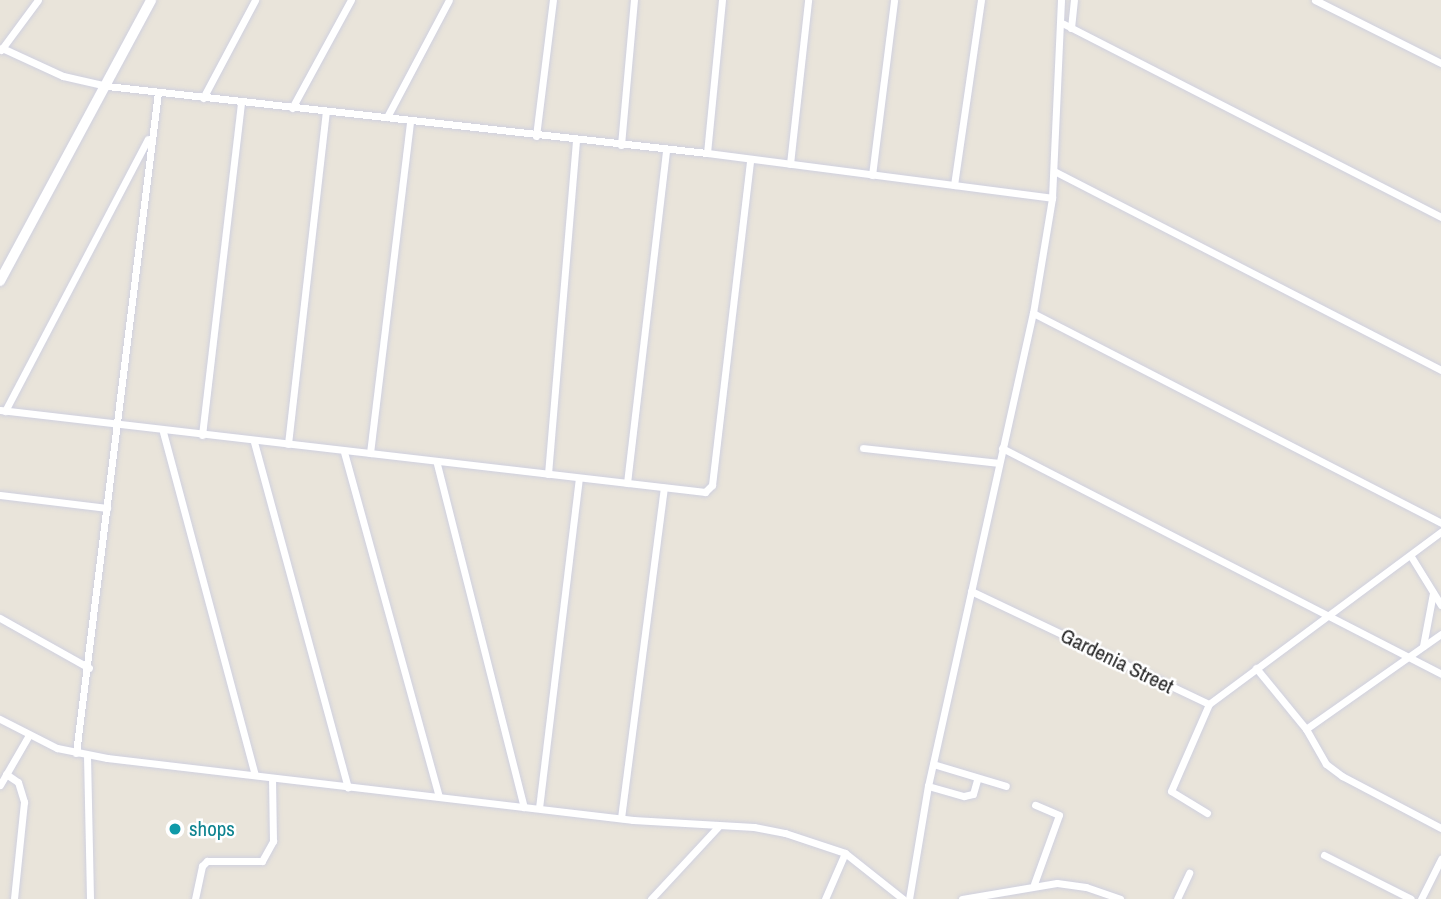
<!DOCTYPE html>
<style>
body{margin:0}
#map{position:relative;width:1441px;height:899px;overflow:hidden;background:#e9e4da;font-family:"Archivo Narrow",sans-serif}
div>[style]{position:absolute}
.roads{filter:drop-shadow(0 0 2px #cfd0df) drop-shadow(0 0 2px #cfd0df)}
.street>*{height:7px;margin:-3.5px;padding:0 3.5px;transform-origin:3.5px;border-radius:3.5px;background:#fff}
.secondary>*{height:10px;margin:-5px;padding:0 5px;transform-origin:5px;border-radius:5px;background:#fff}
.dots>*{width:19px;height:19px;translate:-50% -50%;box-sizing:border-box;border:4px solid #fff;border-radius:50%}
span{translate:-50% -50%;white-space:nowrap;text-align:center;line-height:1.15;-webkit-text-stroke:5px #fff;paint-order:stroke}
.street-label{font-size:21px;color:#272727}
.culture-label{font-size:21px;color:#0d838f}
.left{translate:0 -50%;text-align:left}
</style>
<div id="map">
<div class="roads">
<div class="street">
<div style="left:1315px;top:0;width:141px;rotate:26.6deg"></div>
<div style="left:1064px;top:24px;width:424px;rotate:27.1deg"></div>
<div style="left:1071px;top:28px;width:28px;rotate:-84deg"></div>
<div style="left:2px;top:48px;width:67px;rotate:24.7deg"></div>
<div style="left:63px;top:76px;width:45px;rotate:12.8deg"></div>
<div style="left:107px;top:86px;width:604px;rotate:6.37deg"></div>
<div style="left:707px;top:153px;width:348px;rotate:7.4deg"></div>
<div style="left:1px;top:50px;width:62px;rotate:-53.5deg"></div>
<div style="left:203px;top:98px;width:111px;rotate:-62deg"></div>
<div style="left:292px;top:108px;width:123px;rotate:-61.4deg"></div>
<div style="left:387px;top:117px;width:132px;rotate:-62.1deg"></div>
<div style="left:536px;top:136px;width:137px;rotate:-82.9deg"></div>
<div style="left:621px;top:145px;width:146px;rotate:-84.9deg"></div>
<div style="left:707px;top:153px;width:154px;rotate:-84.4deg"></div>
<div style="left:790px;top:164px;width:165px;rotate:-83.7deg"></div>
<div style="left:1054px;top:171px;width:435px;rotate:27.2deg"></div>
<div style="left:872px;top:175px;width:176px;rotate:-82.8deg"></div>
<div style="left:954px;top:185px;width:187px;rotate:-81.7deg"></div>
<div style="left:1033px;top:313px;width:459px;rotate:27.2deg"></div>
<div style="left:0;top:410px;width:710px;rotate:6.63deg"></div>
<div style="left:705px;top:492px;width:10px;rotate:-45deg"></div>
<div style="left:712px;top:485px;width:327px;rotate:-83.3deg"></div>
<div style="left:5px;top:411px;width:307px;rotate:-62.3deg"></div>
<div style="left:163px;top:432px;width:355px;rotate:75deg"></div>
<div style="left:202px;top:435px;width:335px;rotate:-83.3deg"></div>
<div style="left:254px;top:442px;width:358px;rotate:74.8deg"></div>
<div style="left:288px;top:444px;width:334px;rotate:-83.5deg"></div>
<div style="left:863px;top:448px;width:136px;rotate:6.3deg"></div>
<div style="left:1002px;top:448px;width:494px;rotate:27.2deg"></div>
<div style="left:344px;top:452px;width:357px;rotate:74.6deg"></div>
<div style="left:370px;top:453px;width:334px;rotate:-83.1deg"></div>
<div style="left:437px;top:464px;width:354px;rotate:75.8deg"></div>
<div style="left:548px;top:474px;width:334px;rotate:-85.2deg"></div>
<div style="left:627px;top:483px;width:336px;rotate:-83.3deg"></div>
<div style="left:0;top:495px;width:108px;rotate:6.9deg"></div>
<div style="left:1412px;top:558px;width:55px;rotate:58.3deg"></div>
<div style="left:971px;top:591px;width:263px;rotate:25.4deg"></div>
<div style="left:1209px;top:704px;width:289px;rotate:-36.6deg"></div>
<div style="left:0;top:618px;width:102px;rotate:29.3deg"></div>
<div style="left:1441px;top:634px;width:165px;rotate:144.9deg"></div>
<div style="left:1306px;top:729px;width:40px;rotate:60.3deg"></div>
<div style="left:1326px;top:764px;width:20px;rotate:37deg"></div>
<div style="left:1342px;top:776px;width:112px;rotate:27.7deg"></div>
<div style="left:1423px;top:646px;width:54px;rotate:-79.3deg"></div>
<div style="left:1256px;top:668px;width:79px;rotate:50.7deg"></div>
<div style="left:0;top:719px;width:64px;rotate:27deg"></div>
<div style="left:57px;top:748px;width:51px;rotate:11.3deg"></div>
<div style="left:107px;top:758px;width:530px;rotate:6.72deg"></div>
<div style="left:633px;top:820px;width:121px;rotate:3.3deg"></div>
<div style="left:754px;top:827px;width:32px;rotate:11deg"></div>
<div style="left:785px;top:833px;width:63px;rotate:18.4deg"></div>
<div style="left:845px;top:853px;width:74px;rotate:38.4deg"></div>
<div style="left:76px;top:753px;width:666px;rotate:-82.93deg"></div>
<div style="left:87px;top:755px;width:144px;rotate:88.8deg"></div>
<div style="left:933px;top:764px;width:76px;rotate:16.8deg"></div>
<div style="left:6px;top:774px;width:14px;rotate:34deg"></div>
<div style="left:18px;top:782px;width:21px;rotate:73deg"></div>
<div style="left:24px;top:802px;width:98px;rotate:95.9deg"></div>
<div style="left:0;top:785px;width:58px;rotate:-59.9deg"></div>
<div style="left:928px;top:786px;width:37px;rotate:16deg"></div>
<div style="left:964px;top:796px;width:9px;rotate:-13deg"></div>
<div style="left:973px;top:794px;width:15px;rotate:-74deg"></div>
<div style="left:539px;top:808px;width:332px;rotate:-83.1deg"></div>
<div style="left:1207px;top:813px;width:42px;rotate:-148.6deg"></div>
<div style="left:1171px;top:791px;width:95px;rotate:-66.4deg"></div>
<div style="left:621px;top:818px;width:333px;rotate:-82.6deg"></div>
<div style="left:1324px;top:855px;width:97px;rotate:26.8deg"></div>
<div style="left:1034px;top:884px;width:73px;rotate:-70.1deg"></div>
<div style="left:1059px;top:815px;width:26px;rotate:-157deg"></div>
<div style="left:195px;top:899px;width:34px;rotate:-78deg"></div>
<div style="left:202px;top:866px;width:7px;rotate:-45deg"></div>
<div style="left:207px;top:861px;width:55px"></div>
<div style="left:262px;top:861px;width:23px;rotate:-61deg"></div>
<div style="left:273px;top:841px;width:63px;rotate:-90.9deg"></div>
<div style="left:651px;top:899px;width:98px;rotate:-47.1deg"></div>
<div style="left:825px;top:899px;width:50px;rotate:-66.5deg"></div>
<div style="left:909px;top:899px;width:115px;rotate:-80.5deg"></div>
<div style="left:928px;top:786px;width:485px;rotate:-77.5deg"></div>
<div style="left:1033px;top:313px;width:117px;rotate:-80.6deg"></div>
<div style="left:1052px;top:198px;width:198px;rotate:-87.4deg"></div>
<div style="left:962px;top:899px;width:96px;rotate:-9.6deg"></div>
<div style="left:1057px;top:883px;width:29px;rotate:8deg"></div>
<div style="left:1086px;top:887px;width:36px;rotate:19deg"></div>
<div style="left:1177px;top:899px;width:29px;rotate:-65deg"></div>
<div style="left:1421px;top:899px;width:45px;rotate:-63.4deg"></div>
</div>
<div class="secondary">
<div style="left:0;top:281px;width:319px;rotate:-61.7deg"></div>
</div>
</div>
<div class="dots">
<div style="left:175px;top:829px;background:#0f9aa8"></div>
</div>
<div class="street-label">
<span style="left:1117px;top:661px;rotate:26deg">Gardenia Street</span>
</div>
<div class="culture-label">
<span class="left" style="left:189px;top:829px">shops</span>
</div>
</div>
